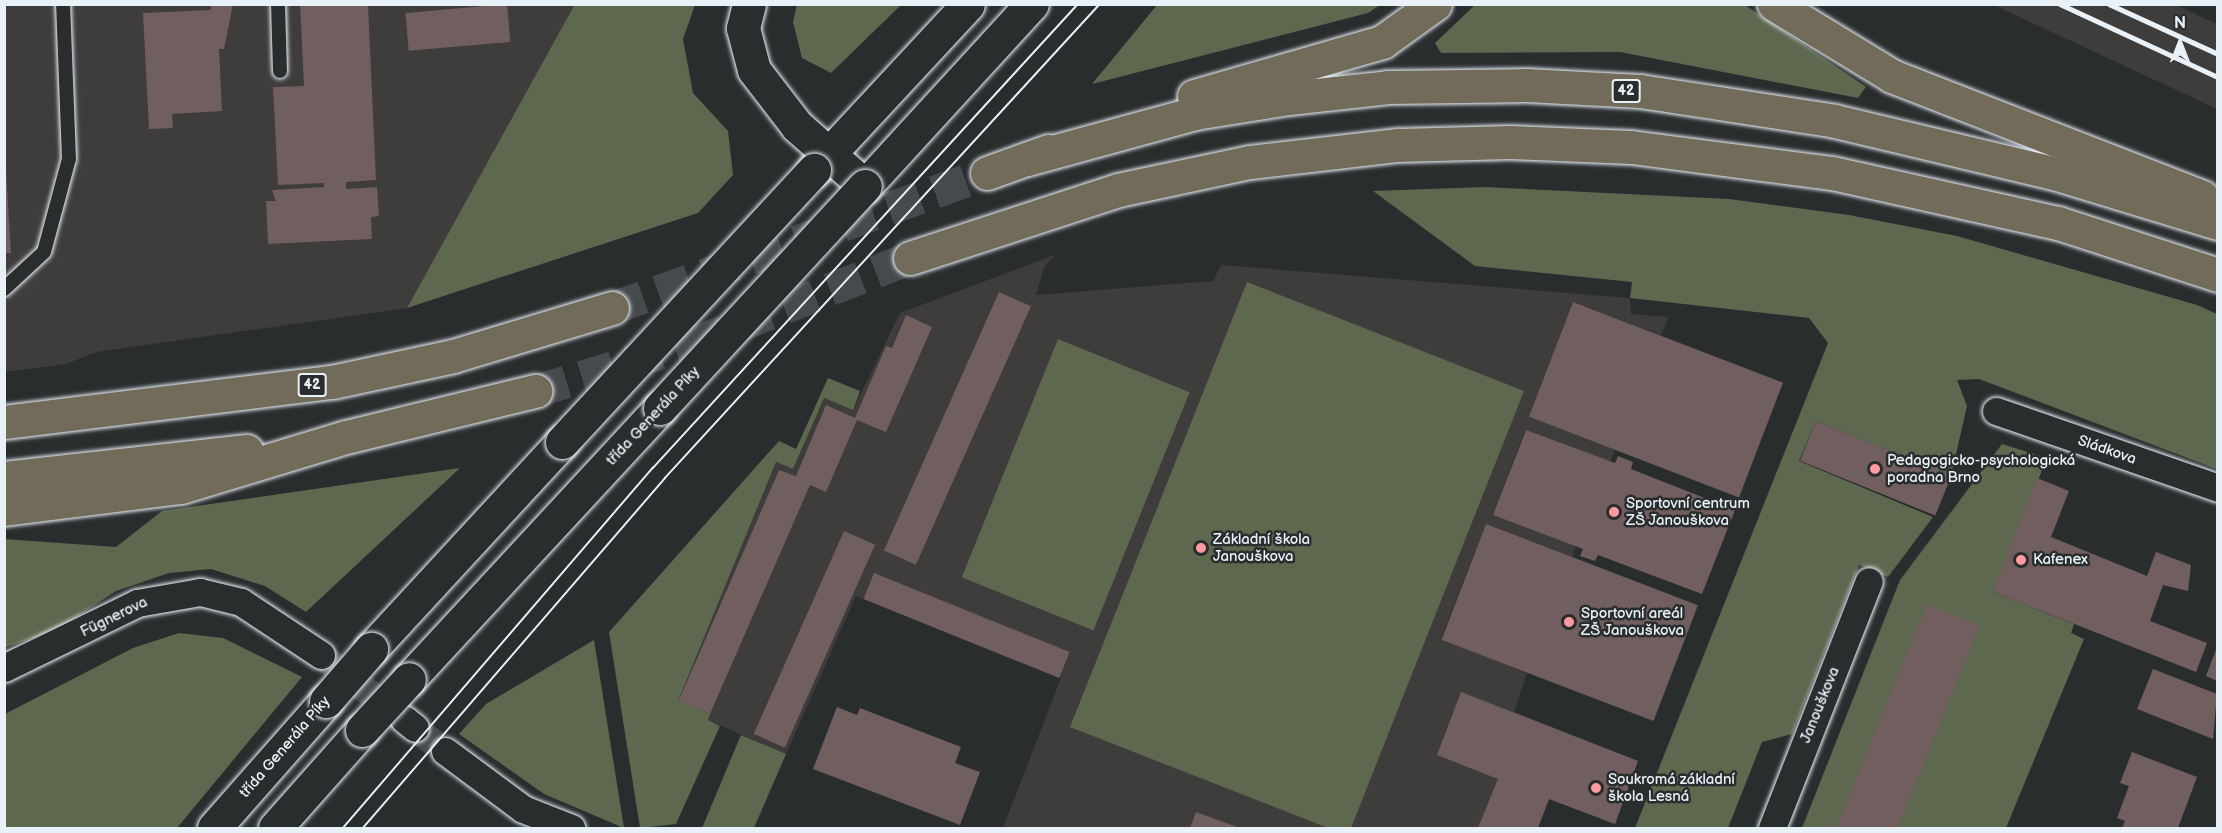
<!DOCTYPE html>
<meta charset="utf-8">
<style>
body{margin:0}
#map{position:relative;width:2222px;height:833px;overflow:hidden;background:#2a2d2e;font-family:"Balsamiq Sans",sans-serif}
div>[style]{position:absolute}
.built>*{inset:0;background:#3f3c3c}
.green>*{inset:0;background:#5d684f;transform-origin:0 0}
.building>*{inset:0;background:#715e5e;transform-origin:0 0}
.street-tunnel>*{height:27px;margin-top:-13.5px;transform-origin:0;background:repeating-linear-gradient(90deg,#464a4c 0 27px,transparent 0 41px)}
.highway-tunnel>*{height:33px;margin-top:-16.5px;transform-origin:0;background:repeating-linear-gradient(90deg,#464a4c 0 33px,transparent 0 49px)}
.roads{filter:drop-shadow(0 0 2px #e8f1f8) drop-shadow(0 0 2px #e8f1f8)}
.lane>*{height:14px;margin:-7px;padding:0 7px;transform-origin:7px;border-radius:7px;background:#2a2d2e}
.street>*{height:27px;margin:-13.5px;padding:0 13.5px;transform-origin:13.5px;border-radius:13.5px;background:#2a2d2e}
.secondary>*{height:33px;margin:-16.5px;padding:0 16.5px;transform-origin:16.5px;border-radius:16.5px;background:#2a2d2e}
.highway>*{height:33px;margin:-16.5px;padding:0 16.5px;transform-origin:16.5px;border-radius:16.5px;background:#736b5a}
.tram>*{height:1.5px;margin:-0.75px;padding:0 0.75px;transform-origin:0.75px;border-radius:0.75px;background:#e8f1f8}
.rail>*{height:4.5px;margin:-2.25px;padding:0 2.25px;transform-origin:2.25px;border-radius:2.25px;background:#e8f1f8}
.bridges{filter:drop-shadow(0 0 2px #e8f1f8) drop-shadow(0 0 2px #e8f1f8)}
.secondary-bridge>*{height:33px;margin:-16.5px;padding:0 16.5px;transform-origin:16.5px;border-radius:16.5px;background:#2a2d2e}
.dots>*{width:16px;height:16px;translate:-50% -50%;box-sizing:border-box;border:3px solid #2a2d2e;border-radius:50%}
span{translate:-50% -50%;white-space:nowrap;text-align:center;line-height:1.15;-webkit-text-stroke:5px #2a2d2e;paint-order:stroke}
.shield-label span{padding:2px 4px;background:#2a2d2e;border:2px solid;border-radius:4px;-webkit-text-stroke-width:0}
.shield-label{font-size:14px;color:#e8f1f8;font-weight:700}
.street-label{font-size:15px;color:#e8f1f8}
.poi-label{font-size:15px;color:#e8f1f8}
.left{translate:0 -50%;text-align:left}
.frame{position:absolute;inset:0;border:6px solid #e8f1f8;pointer-events:none}
.north{position:absolute;left:2150px;top:12px;width:60px;height:60px;-webkit-text-stroke:4px #2a2d2e;paint-order:stroke;rotate:0deg;font-size:16px;font-weight:700;line-height:24px;text-align:center;color:#e8f1f8}
.north::after{content:'';display:block;margin:auto;width:21px;height:27px;background:#e8f1f8;clip-path:polygon(50% 0,100% 100%,50% 72%,0 100%)}
</style>
<div id="map">
<div class="built">
<div style="clip-path:polygon(4px 5px,575px 5px,407px 308px,96px 352px,66px 364px,5px 372px)"></div>
<div style="clip-path:polygon(1994px 5px,2176px 5px,2217px 24px,2217px 109px)"></div>
<div style="clip-path:polygon(1055px 255px,1044px 267px,1036px 295px,1213px 281px,1221px 265px,1630px 298px,1631px 314px,1669px 317px,1661px 335px,1573px 302px,1529px 417px,1615px 450px,1610px 462px,1525px 430px,1493px 515px,1576px 546px,1572px 557px,1486px 524px,1441px 639px,1527px 673px,1514px 712px,1638px 761px,1615px 824px,1549px 799px,1538px 828px,1003px 828px,1061px 678px,856px 596px,786px 754px,708px 720px,710px 714px,679px 700px,776px 462px,793px 469px,824px 398px,853px 410px,900px 313px)"></div>
</div>
<div class="green">
<div style="clip-path:polygon(575px 4px,695px 5px,683px 39px,693px 93px,728px 131px,733px 175px,698px 213px,407px 308px)"></div>
<div style="clip-path:polygon(797px 4px,901px 4px,901px 5px,831px 73px,802px 58px,793px 22px)"></div>
<div style="clip-path:polygon(1476px 4px,1745px 5px,1866px 87px,1858px 98px,1620px 52px,1441px 53px,1435px 43px)"></div>
<div style="clip-path:polygon(1157px 5px,1157px 4px,1380px 5px,1368px 13px,1092px 84px)"></div>
<div style="clip-path:polygon(1484px 187px,1729px 199px,1849px 215px,1957px 236px,2197px 305px,2217px 314px,2217px 469px,1979px 379px,1957px 380px,1967px 406px,1951px 476px,1816px 421px,1799px 461px,1933px 517px,1888px 577px,1859px 565px,1792px 734px,1762px 742px,1728px 828px,1635px 828px,1828px 343px,1809px 318px,1630px 298px,1632px 282px,1475px 266px,1373px 191px)"></div>
<div style="clip-path:polygon(1247px 282px,1524px 391px,1351px 828px,1328px 828px,1070px 727px)"></div>
<div style="left:1058px;top:339px;width:142px;height:257px;rotate:22deg"></div>
<div style="clip-path:polygon(828px 378px,860px 391px,853px 410px,824px 398px,793px 469px,776px 462px,679px 699px,710px 714px,708px 720px,720px 726px,676px 824px,640px 828px,609px 632px,779px 441px,796px 449px)"></div>
<div style="clip-path:polygon(2002px 444px,2047px 458px,1993px 592px,2074px 624px,2071px 633px,2084px 639px,2006px 828px,1802px 828px,1900px 580px)"></div>
<div style="clip-path:polygon(460px 468px,306px 612px,265px 586px,211px 569px,169px 573px,116px 591px,58px 629px,4px 648px,4px 539px,116px 547px,162px 511px)"></div>
<div style="clip-path:polygon(179px 633px,223px 638px,302px 677px,177px 828px,5px 828px,5px 714px,133px 648px)"></div>
<div style="clip-path:polygon(594px 640px,624px 828px,544px 794px,459px 734px,486px 704px)"></div>
<div style="clip-path:polygon(741px 735px,786px 754px,754px 828px,702px 828px)"></div>
</div>
<div class="building">
<div style="clip-path:polygon(211px 4px,233px 4px,224px 49px,219px 49px,222px 111px,172px 114px,173px 128px,149px 129px,143px 13px,211px 10px)"></div>
<div style="clip-path:polygon(300px 4px,368px 4px,376px 180px,346px 182px,346px 189px,377px 187px,379px 216px,371px 217px,372px 239px,268px 244px,266px 201px,276px 201px,272px 190px,324px 187px,324px 183px,278px 185px,273px 87px,304px 86px)"></div>
<div style="left:507px;top:4px;width:38px;height:102px;rotate:85deg"></div>
<div style="clip-path:polygon(4px 137px,11px 253px,4px 253px)"></div>
<div style="left:999px;top:292px;width:35px;height:283px;rotate:24deg"></div>
<div style="left:1573px;top:302px;width:225px;height:123px;rotate:21deg"></div>
<div style="clip-path:polygon(906px 315px,932px 327px,886px 432px,857px 420px,826px 492px,810px 485px,710px 714px,679px 700px,779px 470px,796px 476px,826px 405px,855px 418px,886px 346px,892px 348px)"></div>
<div style="left:1816px;top:421px;width:146px;height:43px;rotate:22deg"></div>
<div style="clip-path:polygon(1526px 430px,1615px 463px,1618px 456px,1633px 462px,1631px 469px,1735px 510px,1702px 594px,1598px 555px,1595px 561px,1580px 556px,1583px 549px,1493px 515px)"></div>
<div style="clip-path:polygon(2037px 478px,2069px 491px,2051px 537px,2147px 576px,2156px 552px,2191px 565px,2188px 591px,2163px 585px,2150px 621px,2207px 643px,2196px 672px,1993px 592px)"></div>
<div style="left:1486px;top:524px;width:227px;height:124px;rotate:21deg"></div>
<div style="left:844px;top:531px;width:34px;height:222px;rotate:24deg"></div>
<div style="left:874px;top:573px;width:211px;height:28px;rotate:22deg"></div>
<div style="left:1927px;top:604px;width:57px;height:240px;rotate:22deg"></div>
<div style="clip-path:polygon(2217px 647px,2217px 681px,2206px 676px)"></div>
<div style="clip-path:polygon(2153px 669px,2217px 694px,2213px 739px,2137px 709px)"></div>
<div style="clip-path:polygon(1461px 692px,1638px 761px,1615px 824px,1549px 799px,1538px 828px,1478px 828px,1498px 779px,1437px 755px)"></div>
<div style="clip-path:polygon(837px 707px,857px 715px,860px 708px,961px 747px,955px 763px,980px 772px,960px 825px,813px 769px)"></div>
<div style="clip-path:polygon(2132px 752px,2197px 777px,2178px 828px,2122px 828px,2125px 821px,2117px 818px,2129px 786px,2120px 783px)"></div>
<div style="clip-path:polygon(1196px 812px,1240px 828px,1190px 828px)"></div>
</div>
<div class="street-tunnel">
<div style="left:321px;top:655px;width:101px;rotate:37.8deg"></div>
<div style="left:415px;top:728px;width:38px;rotate:37deg"></div>
</div>
<div class="highway-tunnel">
<div style="left:612px;top:308px;width:399px;rotate:-19.8deg"></div>
<div style="left:535px;top:391px;width:165px;rotate:-16.9deg"></div>
<div style="left:693px;top:343px;width:233px;rotate:-21.4deg"></div>
</div>
<div class="roads">
<div class="lane">
<div style="left:278px;top:4px;width:67px;rotate:88.3deg"></div>
<div style="left:4px;top:289px;width:54px;rotate:-42.8deg"></div>
<div style="left:44px;top:252px;width:96px;rotate:-75deg"></div>
<div style="left:69px;top:159px;width:155px;rotate:-92.2deg"></div>
</div>
<div class="street">
<div style="left:1996px;top:411px;width:235px;rotate:19.1deg"></div>
<div style="left:4px;top:668px;width:148px;rotate:-26deg"></div>
<div style="left:137px;top:603px;width:64px;rotate:-9.9deg"></div>
<div style="left:200px;top:592px;width:42px;rotate:13.7deg"></div>
<div style="left:241px;top:602px;width:96px;rotate:33.5deg"></div>
<div style="left:404px;top:719px;width:14px;rotate:39deg"></div>
<div style="left:445px;top:751px;width:97px;rotate:36.6deg"></div>
<div style="left:523px;top:809px;width:52px;rotate:21.6deg"></div>
<div style="left:1772px;top:828px;width:265px;rotate:-68.6deg"></div>
</div>
<div class="secondary">
<div style="left:749px;top:4px;width:25px;rotate:104deg"></div>
<div style="left:743px;top:28px;width:43px;rotate:75.3deg"></div>
<div style="left:754px;top:70px;width:71px;rotate:52.5deg"></div>
<div style="left:797px;top:126px;width:91px;rotate:41.4deg"></div>
<div style="left:865px;top:186px;width:247px;rotate:-47.5deg"></div>
<div style="left:814px;top:170px;width:226px;rotate:-47.1deg"></div>
<div style="left:371px;top:649px;width:282px;rotate:-47.3deg"></div>
<div style="left:409px;top:679px;width:369px;rotate:-47.2deg"></div>
<div style="left:214px;top:828px;width:169px;rotate:-48.6deg"></div>
<div style="left:275px;top:828px;width:131px;rotate:-48.4deg"></div>
</div>
<div class="highway">
<div style="left:1774px;top:4px;width:138px;rotate:31.4deg"></div>
<div style="left:1892px;top:76px;width:333px;rotate:21.3deg"></div>
<div style="left:1194px;top:96px;width:196px;rotate:-16deg"></div>
<div style="left:1382px;top:42px;width:65px;rotate:-35.6deg"></div>
<div style="left:1027px;top:159px;width:174px;rotate:-15.3deg"></div>
<div style="left:1195px;top:113px;width:95px;rotate:-9.1deg"></div>
<div style="left:1289px;top:98px;width:100px;rotate:-6.3deg"></div>
<div style="left:1388px;top:87px;width:138px;rotate:-0.8deg"></div>
<div style="left:1526px;top:85px;width:114px;rotate:3deg"></div>
<div style="left:1640px;top:91px;width:197px;rotate:8.7deg"></div>
<div style="left:1835px;top:121px;width:225px;rotate:13.4deg"></div>
<div style="left:2054px;top:173px;width:171px;rotate:17deg"></div>
<div style="left:987px;top:173px;width:65px;rotate:-19.8deg"></div>
<div style="left:910px;top:258px;width:219px;rotate:-18.1deg"></div>
<div style="left:1118px;top:190px;width:135px;rotate:-12deg"></div>
<div style="left:1250px;top:162px;width:149px;rotate:-6.6deg"></div>
<div style="left:1398px;top:145px;width:112px;rotate:-1.5deg"></div>
<div style="left:1510px;top:142px;width:121px;rotate:2.4deg"></div>
<div style="left:1631px;top:147px;width:203px;rotate:7.4deg"></div>
<div style="left:1832px;top:173px;width:231px;rotate:12.5deg"></div>
<div style="left:2058px;top:223px;width:168px;rotate:18deg"></div>
<div style="left:4px;top:422px;width:330px;rotate:-7deg"></div>
<div style="left:332px;top:382px;width:124px;rotate:-12.1deg"></div>
<div style="left:453px;top:356px;width:166px;rotate:-16.8deg"></div>
<div style="left:4px;top:478px;width:244px;rotate:-6.4deg"></div>
<div style="left:4px;top:509px;width:178px;rotate:-7.1deg"></div>
<div style="left:181px;top:487px;width:172px;rotate:-16.9deg"></div>
<div style="left:346px;top:437px;width:195px;rotate:-13.7deg"></div>
</div>
</div>
<div class="tram">
<div style="left:343px;top:828px;width:475px;rotate:-49.3deg"></div>
<div style="left:653px;top:468px;width:629px;rotate:-47.51deg"></div>
<div style="left:363px;top:828px;width:462px;rotate:-49.2deg"></div>
<div style="left:665px;top:478px;width:643px;rotate:-47.46deg"></div>
</div>
<div class="rail">
<div style="left:2060px;top:4px;width:174px;rotate:24.8deg"></div>
<div style="left:2109px;top:4px;width:120px;rotate:24.6deg"></div>
</div>
<div class="bridges">
<div class="secondary-bridge">
<div style="left:660px;top:408px;width:302px;rotate:-47.3deg"></div>
<div style="left:562px;top:442px;width:371px;rotate:-47.2deg"></div>
<div style="left:326px;top:701px;width:69px;rotate:-49.1deg"></div>
<div style="left:362px;top:730px;width:69px;rotate:-47.3deg"></div>
</div>
</div>
<div class="dots">
<div style="left:1875px;top:469px;background:#ff9aa2"></div>
<div style="left:1614px;top:512px;background:#ff9aa2"></div>
<div style="left:1201px;top:548px;background:#ff9aa2"></div>
<div style="left:2021px;top:560px;background:#ff9aa2"></div>
<div style="left:1569px;top:622px;background:#ff9aa2"></div>
<div style="left:1596px;top:788px;background:#ff9aa2"></div>
</div>
<div class="shield-label">
<span style="left:1626px;top:91px">42</span>
<span style="left:312px;top:385px">42</span>
</div>
<div class="street-label">
<span style="left:653px;top:416px;rotate:-47deg">třída Generála Píky</span>
<span style="left:2107px;top:450px;rotate:19deg">Sládkova</span>
<span style="left:114px;top:617px;rotate:-26deg">Fügnerova</span>
<span style="left:1820px;top:705px;rotate:-68deg">Janouškova</span>
<span style="left:285px;top:747px;rotate:-49deg">třída Generála Píky</span>
</div>
<div class="poi-label">
<span class="left" style="left:1887px;top:469px">Pedagogicko-psychologická<br>poradna Brno</span>
<span class="left" style="left:1626px;top:512px">Sportovní centrum<br>ZŠ Janouškova</span>
<span class="left" style="left:1213px;top:548px">Základní škola<br>Janouškova</span>
<span class="left" style="left:2033px;top:560px">Kafenex</span>
<span class="left" style="left:1581px;top:622px">Sportovní areál<br>ZŠ Janouškova</span>
<span class="left" style="left:1608px;top:788px">Soukromá základní<br>škola Lesná</span>
</div>
<div class="frame"></div>
<div class="north">N</div>
</div>
